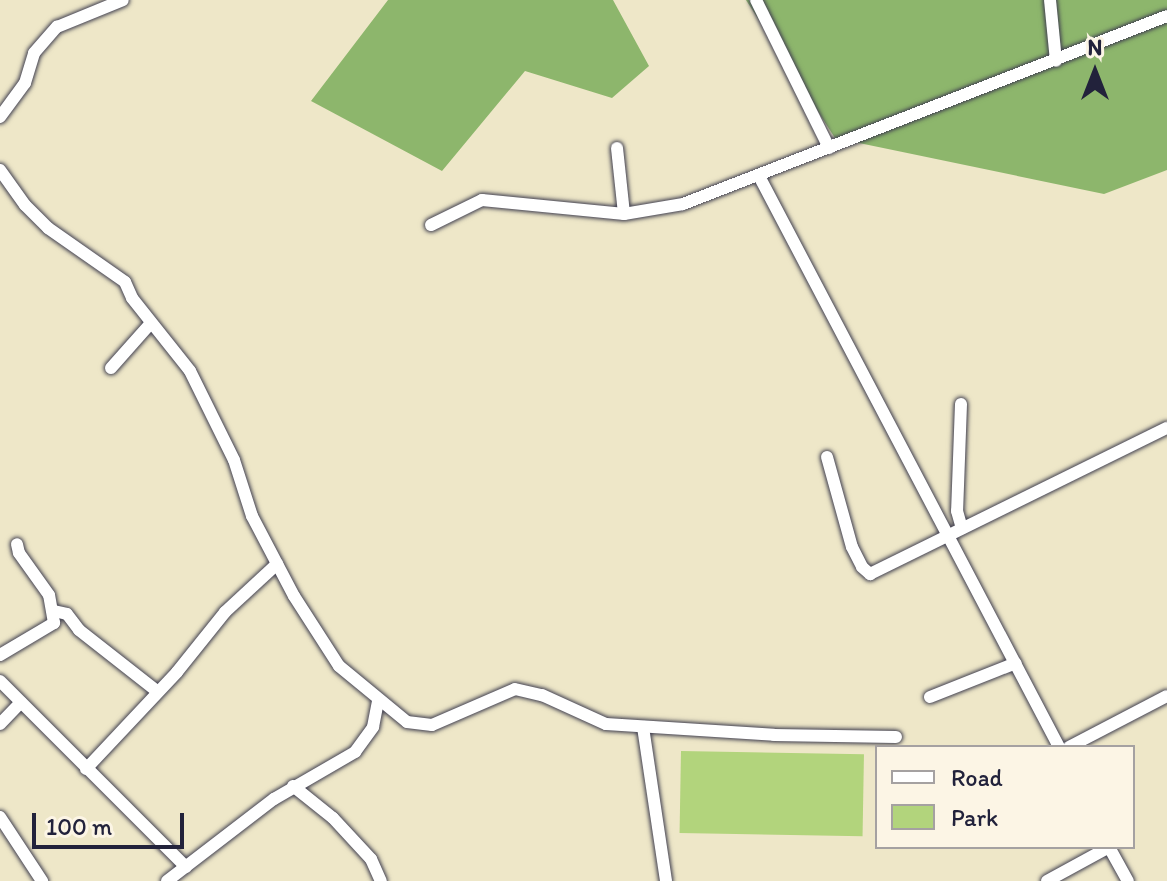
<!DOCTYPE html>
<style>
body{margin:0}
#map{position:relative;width:1167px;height:881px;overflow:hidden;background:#eee7c8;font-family:Itim,sans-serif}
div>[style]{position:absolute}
.green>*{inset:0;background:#b2d47c;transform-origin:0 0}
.forest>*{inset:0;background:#8db66c}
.roads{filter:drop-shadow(0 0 2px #414050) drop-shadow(0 0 2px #414050)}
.minor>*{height:12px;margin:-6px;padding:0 6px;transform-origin:6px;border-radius:6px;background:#fff}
span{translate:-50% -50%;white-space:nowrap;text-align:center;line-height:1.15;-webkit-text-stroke:6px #fcf5e5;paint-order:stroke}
.legend{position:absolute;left:875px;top:745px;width:260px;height:104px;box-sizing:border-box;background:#fcf5e5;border:2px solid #a5a1a1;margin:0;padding:10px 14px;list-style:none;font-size:24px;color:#22223b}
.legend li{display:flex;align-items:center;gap:16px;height:40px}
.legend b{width:40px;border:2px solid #a5a1a1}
.north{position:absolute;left:1055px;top:32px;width:80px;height:80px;-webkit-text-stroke:6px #fcf5e5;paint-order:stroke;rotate:0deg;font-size:22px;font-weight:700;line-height:32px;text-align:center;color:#22223b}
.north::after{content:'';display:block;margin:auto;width:28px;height:36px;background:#22223b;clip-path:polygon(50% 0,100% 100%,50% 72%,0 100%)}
.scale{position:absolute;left:32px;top:813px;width:152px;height:36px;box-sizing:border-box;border:4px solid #22223b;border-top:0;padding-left:10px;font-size:24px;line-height:28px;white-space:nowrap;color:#22223b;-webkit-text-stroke:6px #fcf5e5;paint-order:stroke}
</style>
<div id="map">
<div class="green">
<div style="left:681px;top:751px;width:183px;height:82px;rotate:1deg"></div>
</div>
<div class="forest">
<div style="clip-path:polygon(388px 0,613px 0,649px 66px,612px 98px,525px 71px,442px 171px,311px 101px)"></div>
<div style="clip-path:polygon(746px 0,1167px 0,1167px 170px,1104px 194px,835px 138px)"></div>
</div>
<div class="roads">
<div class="minor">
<div style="left:756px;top:0;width:165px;rotate:63.7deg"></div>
<div style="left:1050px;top:0;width:61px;rotate:84.4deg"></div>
<div style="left:0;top:117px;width:42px;rotate:-53.7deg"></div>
<div style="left:25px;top:83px;width:31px;rotate:-73deg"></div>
<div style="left:34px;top:53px;width:35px;rotate:-49deg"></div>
<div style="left:57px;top:27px;width:71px;rotate:-22.2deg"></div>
<div style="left:617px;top:148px;width:66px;rotate:83.9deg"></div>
<div style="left:0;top:170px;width:43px;rotate:54.5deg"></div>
<div style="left:25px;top:205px;width:33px;rotate:45deg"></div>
<div style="left:48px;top:228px;width:94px;rotate:35deg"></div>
<div style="left:125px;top:282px;width:17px;rotate:66deg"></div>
<div style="left:132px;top:298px;width:93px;rotate:51.5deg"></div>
<div style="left:190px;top:371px;width:99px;rotate:63.7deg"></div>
<div style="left:234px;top:460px;width:59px;rotate:72.2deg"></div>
<div style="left:252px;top:516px;width:90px;rotate:62.3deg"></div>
<div style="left:294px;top:596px;width:83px;rotate:57.3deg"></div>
<div style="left:339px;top:666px;width:88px;rotate:39.5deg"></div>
<div style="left:407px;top:722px;width:25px;rotate:7deg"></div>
<div style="left:432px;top:725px;width:90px;rotate:-23.4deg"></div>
<div style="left:515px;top:689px;width:28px;rotate:13deg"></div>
<div style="left:542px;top:695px;width:70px;rotate:24.4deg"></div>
<div style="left:606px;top:724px;width:168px;rotate:3.7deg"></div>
<div style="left:774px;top:735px;width:122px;rotate:0.9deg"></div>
<div style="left:759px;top:176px;width:645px;rotate:62.28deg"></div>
<div style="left:431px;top:225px;width:57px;rotate:-26.1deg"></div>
<div style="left:482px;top:200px;width:143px;rotate:5.6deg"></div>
<div style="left:624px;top:214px;width:60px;rotate:-9.6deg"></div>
<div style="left:683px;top:204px;width:519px;rotate:-21.23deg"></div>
<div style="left:111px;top:368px;width:60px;rotate:-48.4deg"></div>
<div style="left:961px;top:404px;width:107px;rotate:92.1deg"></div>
<div style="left:957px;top:511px;width:18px;rotate:74deg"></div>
<div style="left:827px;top:457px;width:93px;rotate:74.5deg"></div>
<div style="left:852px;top:547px;width:22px;rotate:63deg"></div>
<div style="left:862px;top:567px;width:11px;rotate:41deg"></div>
<div style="left:870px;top:574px;width:331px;rotate:-26.2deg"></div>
<div style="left:54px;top:611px;width:13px;rotate:13deg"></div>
<div style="left:67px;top:614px;width:20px;rotate:53deg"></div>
<div style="left:79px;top:630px;width:100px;rotate:38.1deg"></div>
<div style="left:0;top:655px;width:63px;rotate:-30.7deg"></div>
<div style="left:54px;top:623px;width:28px;rotate:-100deg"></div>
<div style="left:49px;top:595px;width:52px;rotate:-125.5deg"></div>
<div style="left:19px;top:553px;width:9px;rotate:-103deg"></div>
<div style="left:0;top:681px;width:263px;rotate:45deg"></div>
<div style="left:930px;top:697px;width:92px;rotate:-21.6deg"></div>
<div style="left:0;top:724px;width:30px;rotate:-46deg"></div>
<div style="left:643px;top:727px;width:156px;rotate:81.5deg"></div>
<div style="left:1069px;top:747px;width:110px;rotate:-27.5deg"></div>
<div style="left:86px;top:769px;width:133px;rotate:-46.8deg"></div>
<div style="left:177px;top:672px;width:77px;rotate:-51.3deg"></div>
<div style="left:225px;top:612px;width:71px;rotate:-42.7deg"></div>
<div style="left:293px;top:786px;width:51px;rotate:38.7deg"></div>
<div style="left:333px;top:818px;width:56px;rotate:47.2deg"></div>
<div style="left:371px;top:859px;width:24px;rotate:66deg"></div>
<div style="left:0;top:817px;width:77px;rotate:56.7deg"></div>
<div style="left:1109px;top:847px;width:39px;rotate:61deg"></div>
<div style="left:167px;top:881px;width:135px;rotate:-37.5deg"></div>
<div style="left:274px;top:799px;width:94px;rotate:-30.1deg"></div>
<div style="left:355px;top:752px;width:31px;rotate:-54deg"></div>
<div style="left:373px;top:727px;width:26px;rotate:-79deg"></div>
<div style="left:1047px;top:881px;width:71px;rotate:-28.7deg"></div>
</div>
</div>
<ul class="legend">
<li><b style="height:10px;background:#fff"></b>Road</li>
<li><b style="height:22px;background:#b2d47c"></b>Park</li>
</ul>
<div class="north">N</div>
<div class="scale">100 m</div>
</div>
